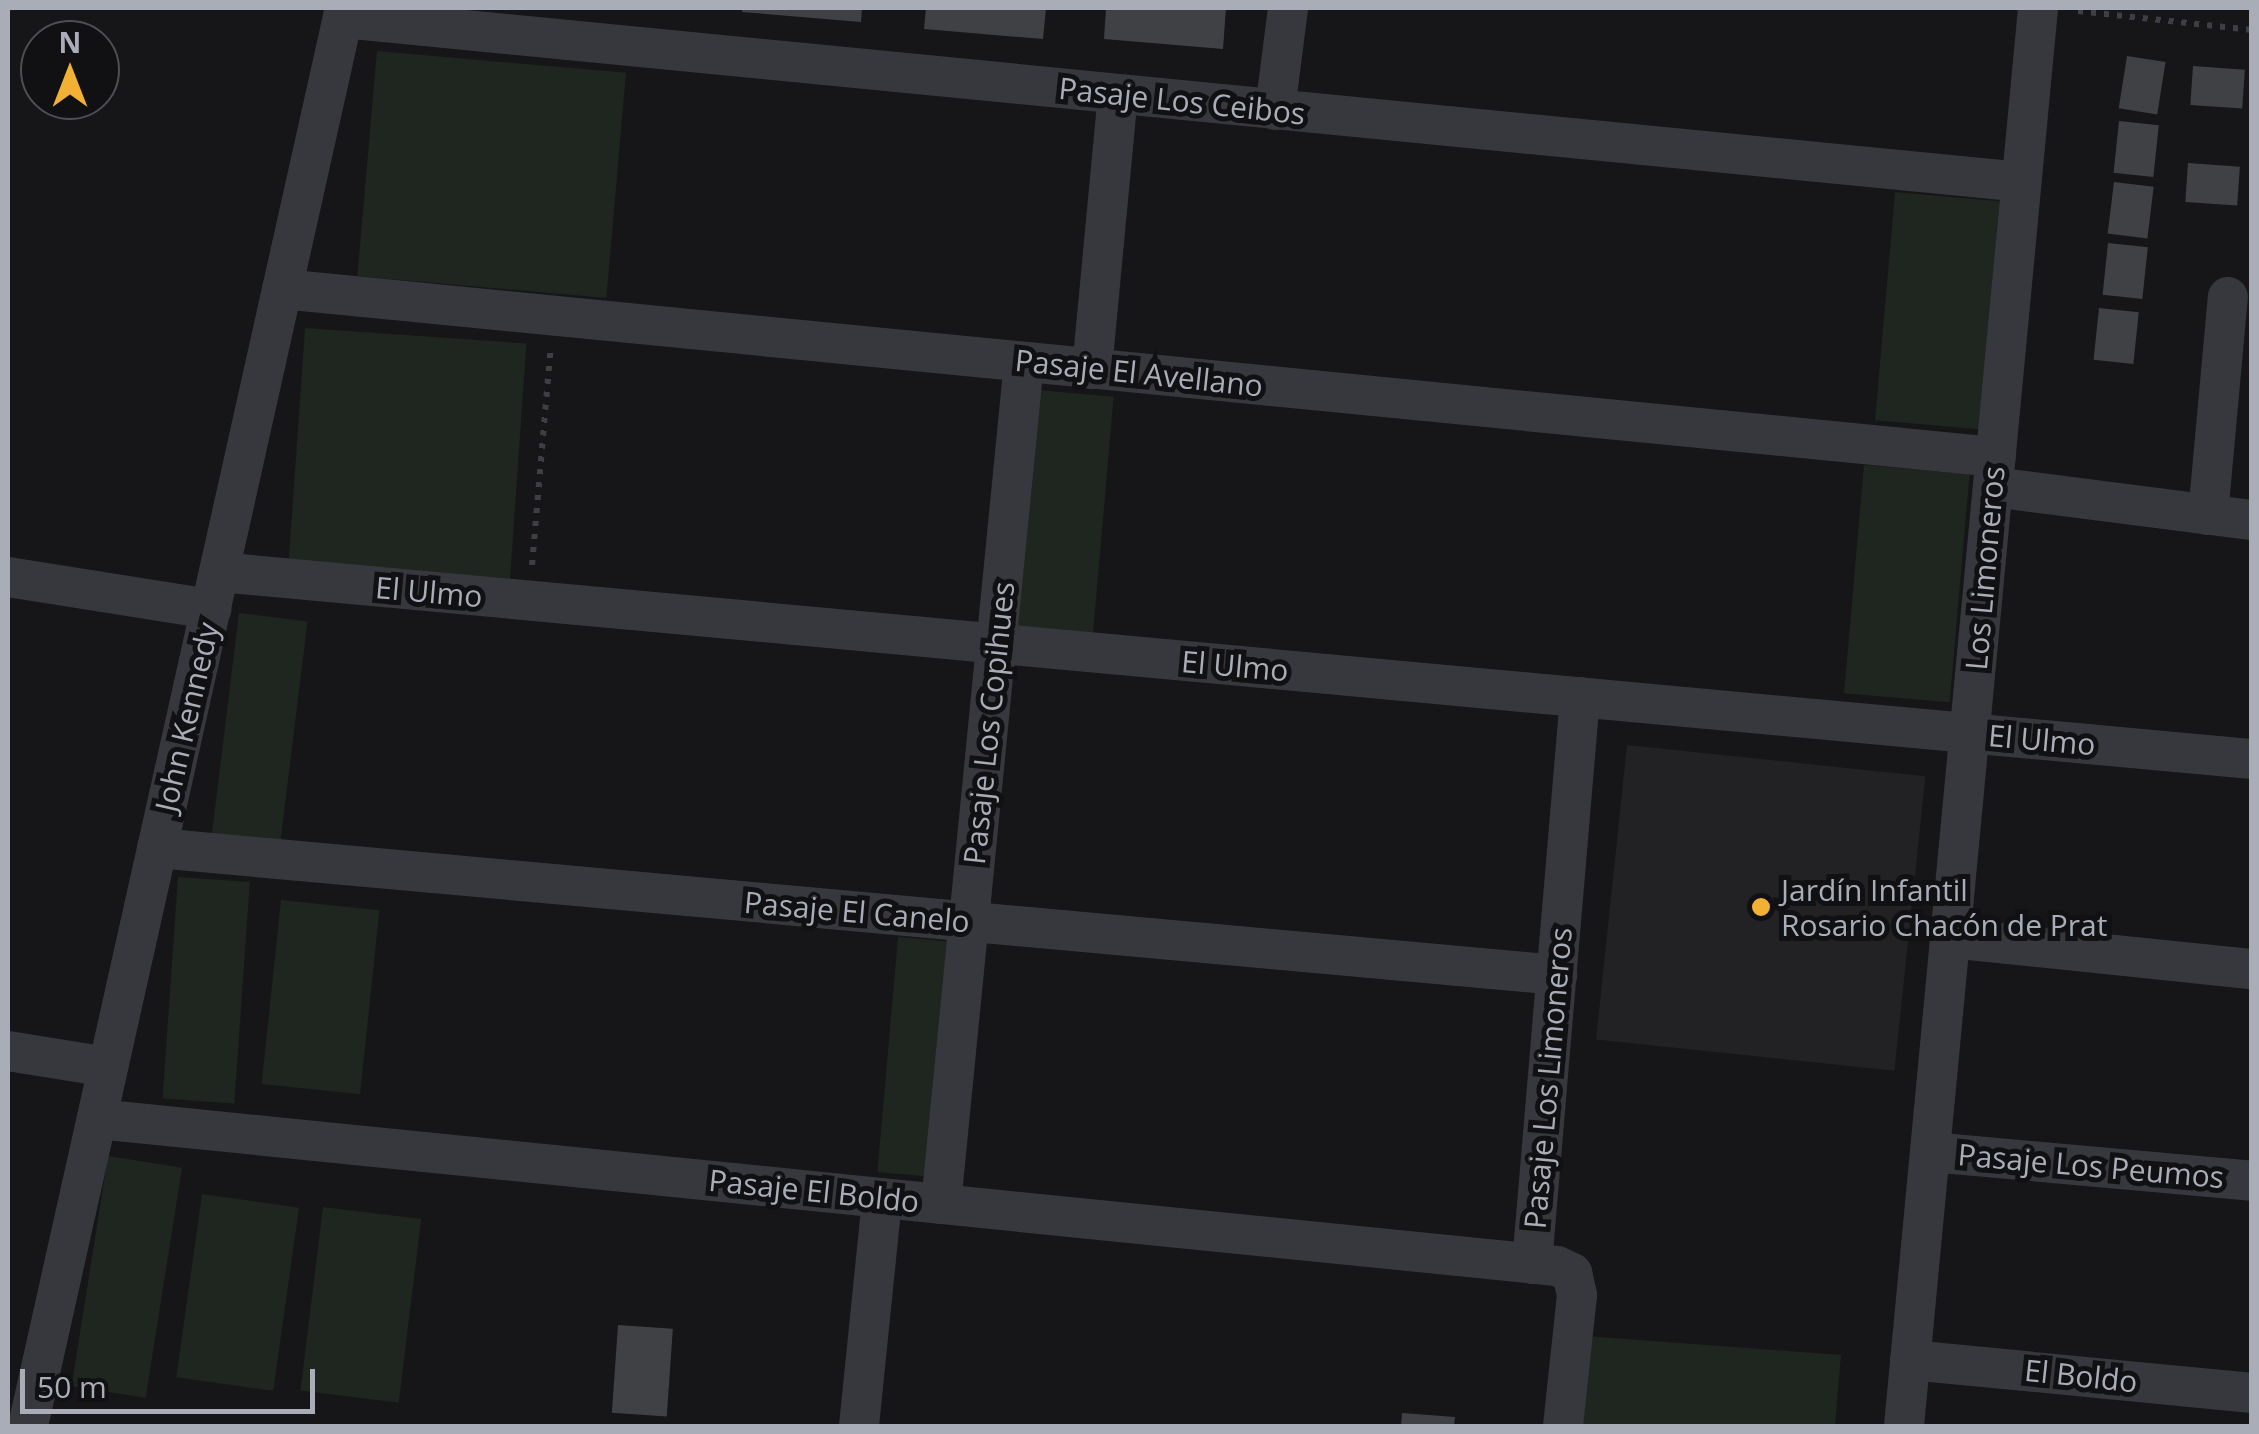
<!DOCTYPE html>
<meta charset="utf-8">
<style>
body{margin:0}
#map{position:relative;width:2259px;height:1434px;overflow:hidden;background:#161618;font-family:"Open Sans",sans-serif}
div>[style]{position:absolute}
.built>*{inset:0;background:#222225;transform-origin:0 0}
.green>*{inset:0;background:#1e261f;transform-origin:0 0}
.building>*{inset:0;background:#404145;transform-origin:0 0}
.path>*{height:6px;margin-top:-3px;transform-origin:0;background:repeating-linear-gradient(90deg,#3d3f44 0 5px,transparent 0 13px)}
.minor>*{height:40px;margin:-20px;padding:0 20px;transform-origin:20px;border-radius:20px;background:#37383d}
.dots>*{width:28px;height:28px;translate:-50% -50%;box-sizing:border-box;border:5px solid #111113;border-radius:50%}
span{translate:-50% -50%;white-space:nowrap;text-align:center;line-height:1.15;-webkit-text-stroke:10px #111113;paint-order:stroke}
.street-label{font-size:30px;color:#a8adb8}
.poi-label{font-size:30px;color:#a8adb8}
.left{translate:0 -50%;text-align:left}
.frame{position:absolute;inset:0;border:10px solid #a8adb8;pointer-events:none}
.north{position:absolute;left:20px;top:20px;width:100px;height:100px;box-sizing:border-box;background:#111113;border:2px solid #4d4f55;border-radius:50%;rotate:0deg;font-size:28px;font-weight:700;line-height:40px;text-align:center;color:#a8adb8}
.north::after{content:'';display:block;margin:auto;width:35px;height:45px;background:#f2b134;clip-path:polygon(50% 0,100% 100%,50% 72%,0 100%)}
.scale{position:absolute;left:20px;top:1369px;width:295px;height:45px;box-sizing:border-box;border:5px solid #a8adb8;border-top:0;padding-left:12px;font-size:30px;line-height:35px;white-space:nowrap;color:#a8adb8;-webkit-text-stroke:8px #111113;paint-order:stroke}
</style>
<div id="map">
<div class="built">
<div style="left:1627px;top:745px;width:300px;height:296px;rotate:6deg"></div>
</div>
<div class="green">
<div style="left:377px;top:51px;width:250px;height:226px;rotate:5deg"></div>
<div style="left:1895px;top:192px;width:105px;height:229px;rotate:5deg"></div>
<div style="left:305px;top:328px;width:222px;height:237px;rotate:4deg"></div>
<div style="left:1037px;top:390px;width:77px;height:244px;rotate:5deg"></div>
<div style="left:1864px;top:465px;width:106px;height:229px;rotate:5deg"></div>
<div style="left:239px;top:613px;width:69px;height:225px;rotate:7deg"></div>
<div style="left:178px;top:877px;width:72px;height:222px;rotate:4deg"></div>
<div style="left:281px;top:900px;width:99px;height:185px;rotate:6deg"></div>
<div style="left:898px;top:937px;width:56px;height:236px;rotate:5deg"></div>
<div style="left:108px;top:1156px;width:75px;height:233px;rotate:9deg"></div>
<div style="left:202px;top:1194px;width:98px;height:185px;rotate:8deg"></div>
<div style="left:323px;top:1207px;width:99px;height:185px;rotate:7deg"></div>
<div style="clip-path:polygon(1560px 1334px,1841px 1355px,1835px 1426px,1553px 1426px)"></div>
</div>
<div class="building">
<div style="clip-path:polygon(742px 8px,862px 8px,861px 22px,742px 12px)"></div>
<div style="clip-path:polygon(926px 8px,1046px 8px,1043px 39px,924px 29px)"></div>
<div style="clip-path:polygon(1106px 8px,1226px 8px,1223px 49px,1104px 39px)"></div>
<div style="left:2127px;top:56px;width:39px;height:53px;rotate:9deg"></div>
<div style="left:2193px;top:66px;width:52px;height:39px;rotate:4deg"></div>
<div style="left:2119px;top:121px;width:40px;height:52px;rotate:6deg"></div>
<div style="left:2188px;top:163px;width:52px;height:39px;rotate:4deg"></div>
<div style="left:2114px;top:182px;width:40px;height:52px;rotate:7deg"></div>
<div style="left:2108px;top:243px;width:40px;height:52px;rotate:6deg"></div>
<div style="left:2099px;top:308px;width:40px;height:52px;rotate:6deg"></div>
<div style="left:618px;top:1325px;width:55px;height:88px;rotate:4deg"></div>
<div style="clip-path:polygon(1402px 1413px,1455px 1417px,1454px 1426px,1401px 1426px)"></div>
</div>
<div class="path">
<div style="left:2078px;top:11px;width:175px;rotate:6.2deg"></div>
<div style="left:532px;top:565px;width:213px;rotate:-85.1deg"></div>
</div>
<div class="minor">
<div style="left:343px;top:18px;width:1686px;rotate:5.58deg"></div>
<div style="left:1275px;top:110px;width:103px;rotate:-82.7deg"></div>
<div style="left:282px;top:289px;width:1722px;rotate:5.6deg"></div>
<div style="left:1092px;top:369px;width:276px;rotate:-84.6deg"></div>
<div style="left:1993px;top:487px;width:261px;rotate:7.3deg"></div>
<div style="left:2208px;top:515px;width:219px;rotate:-84.8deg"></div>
<div style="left:219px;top:572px;width:2042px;rotate:5.26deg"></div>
<div style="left:8px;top:577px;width:206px;rotate:9deg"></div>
<div style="left:157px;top:848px;width:1406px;rotate:5.18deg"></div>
<div style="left:1950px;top:938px;width:304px;rotate:5.9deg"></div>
<div style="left:8px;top:1051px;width:101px;rotate:9.1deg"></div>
<div style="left:97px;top:1119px;width:1467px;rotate:5.75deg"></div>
<div style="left:1557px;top:1266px;width:17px;rotate:25deg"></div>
<div style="left:1572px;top:1273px;width:23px;rotate:77deg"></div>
<div style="left:1577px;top:1295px;width:132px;rotate:96.1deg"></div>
<div style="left:1930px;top:1152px;width:323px;rotate:5.1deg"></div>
<div style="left:941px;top:1204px;width:846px;rotate:-84.37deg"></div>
<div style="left:1532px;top:1264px;width:569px;rotate:-85.16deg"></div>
<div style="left:1910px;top:1360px;width:344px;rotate:5.5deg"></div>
<div style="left:28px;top:1426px;width:1453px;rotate:-77.4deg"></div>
<div style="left:859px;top:1426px;width:229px;rotate:-84.2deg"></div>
<div style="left:1904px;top:1426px;width:1424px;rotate:-84.6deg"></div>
</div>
<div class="dots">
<div style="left:1761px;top:907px;background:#f2b134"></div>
</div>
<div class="street-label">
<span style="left:1182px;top:101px;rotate:6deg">Pasaje Los Ceibos</span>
<span style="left:1139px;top:373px;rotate:6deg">Pasaje El Avellano</span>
<span style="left:1985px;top:568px;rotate:-85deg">Los Limoneros</span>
<span style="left:429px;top:592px;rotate:5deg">El Ulmo</span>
<span style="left:1235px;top:666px;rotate:5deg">El Ulmo</span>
<span style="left:187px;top:717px;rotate:-77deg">John Kennedy</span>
<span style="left:989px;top:723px;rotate:-84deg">Pasaje Los Copihues</span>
<span style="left:2042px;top:740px;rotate:5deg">El Ulmo</span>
<span style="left:857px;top:912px;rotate:5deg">Pasaje El Canelo</span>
<span style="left:1548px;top:1078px;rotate:-85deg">Pasaje Los Limoneros</span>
<span style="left:2091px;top:1166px;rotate:5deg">Pasaje Los Peumos</span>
<span style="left:814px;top:1191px;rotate:6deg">Pasaje El Boldo</span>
<span style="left:2081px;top:1376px;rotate:6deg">El Boldo</span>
</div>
<div class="poi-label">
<span class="left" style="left:1781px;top:907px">Jardín Infantil<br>Rosario Chacón de Prat</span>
</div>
<div class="frame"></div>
<div class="north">N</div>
<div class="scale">50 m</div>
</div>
